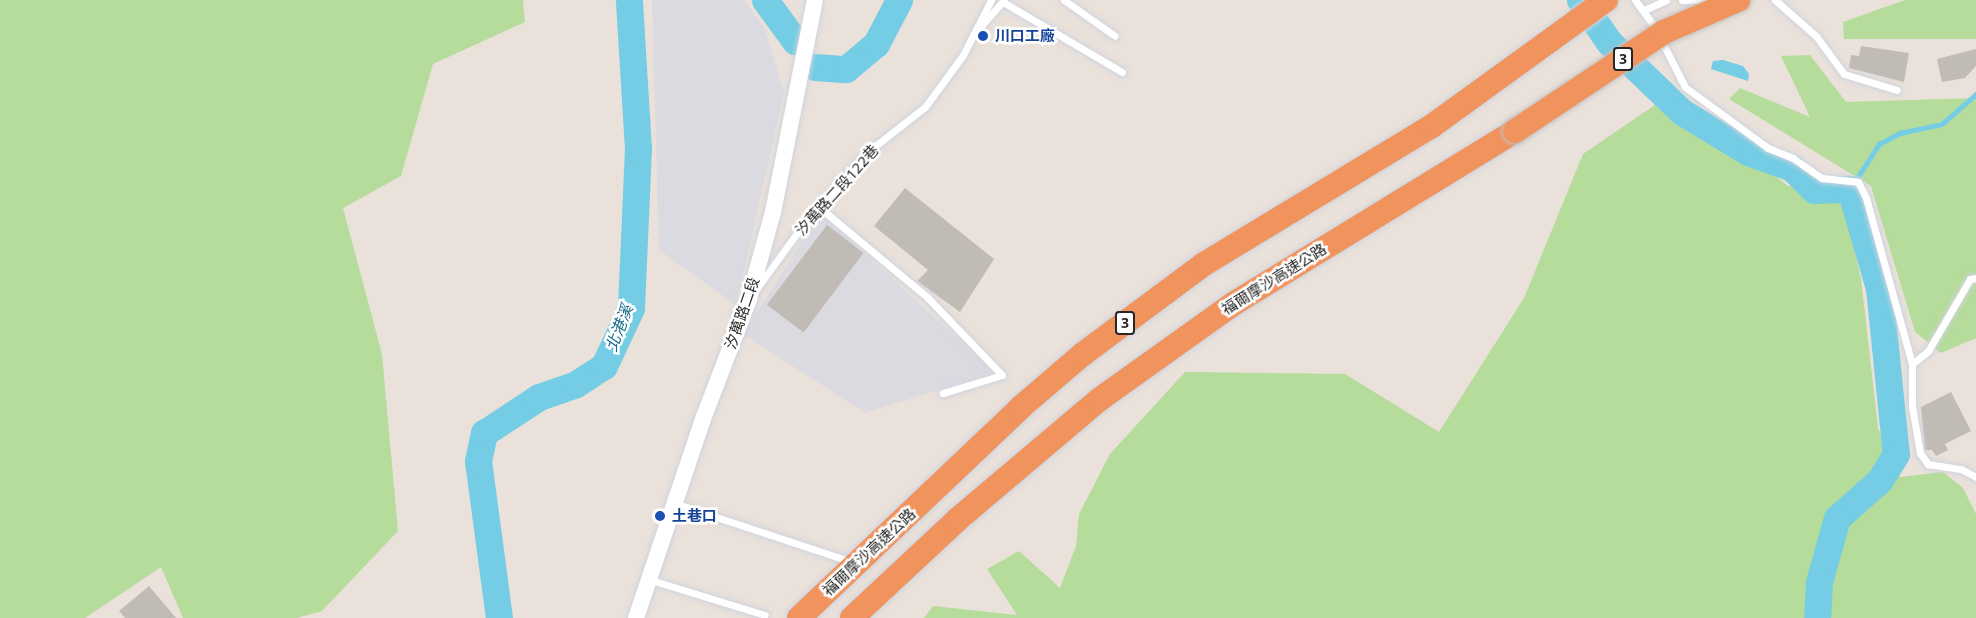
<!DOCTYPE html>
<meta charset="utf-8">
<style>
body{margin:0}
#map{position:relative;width:1976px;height:618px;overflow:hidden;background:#e9e1da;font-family:"Noto Sans","Noto Sans TC",sans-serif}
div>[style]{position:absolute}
.industrial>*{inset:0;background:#dcdae1}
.green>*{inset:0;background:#b5dc9a}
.water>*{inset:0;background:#74cde4}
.stream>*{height:4.5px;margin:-2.25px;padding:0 2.25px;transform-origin:2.25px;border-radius:2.25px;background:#74cde4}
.river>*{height:27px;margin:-13.5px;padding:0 13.5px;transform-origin:13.5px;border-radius:13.5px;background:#74cde4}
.building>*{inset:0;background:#c1bbb6;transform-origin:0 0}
.roads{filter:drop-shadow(0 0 2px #cfd3df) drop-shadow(0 0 2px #cfd3df)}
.service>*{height:7px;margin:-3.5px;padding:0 3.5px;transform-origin:3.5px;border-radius:3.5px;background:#fff}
.tertiary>*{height:16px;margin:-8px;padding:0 8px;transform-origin:8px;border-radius:8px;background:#fff}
.motorway>*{height:24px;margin:-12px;padding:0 12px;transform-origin:12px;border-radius:12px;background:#f0935d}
.bridges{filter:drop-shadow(0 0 2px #c3c3c3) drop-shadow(0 0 2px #c3c3c3)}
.motorway-bridge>*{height:24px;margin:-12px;padding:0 12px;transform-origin:12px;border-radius:12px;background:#f0935d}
.dots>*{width:16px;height:16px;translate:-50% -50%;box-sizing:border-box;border:3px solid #fff;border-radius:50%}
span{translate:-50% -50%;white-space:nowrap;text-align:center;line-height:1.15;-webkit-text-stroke:5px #fff;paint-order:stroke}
.shield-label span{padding:2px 4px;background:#fff;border:2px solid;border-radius:4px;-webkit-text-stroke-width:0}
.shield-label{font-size:14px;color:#272727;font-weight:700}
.transit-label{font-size:15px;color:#164399;font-weight:700}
.left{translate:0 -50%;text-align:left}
.street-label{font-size:15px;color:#272727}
.water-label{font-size:16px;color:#176b8b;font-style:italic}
</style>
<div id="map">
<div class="industrial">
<div style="clip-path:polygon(652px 0,744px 0,764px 27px,784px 93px,736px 305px,659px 250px)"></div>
<div style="clip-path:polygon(820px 213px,994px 372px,865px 413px,743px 334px)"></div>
</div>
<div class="green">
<div style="clip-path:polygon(0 0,523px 0,525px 22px,433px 64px,401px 176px,343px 208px,382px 354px,398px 531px,322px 611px,297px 618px,183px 618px,161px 567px,85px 618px,0 618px)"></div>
<div style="clip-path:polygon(1905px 0,1976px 0,1976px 39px,1844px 39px,1843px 22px)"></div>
<div style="clip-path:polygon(1810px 55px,1846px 102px,1976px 98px,1976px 338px,1941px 353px,1915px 332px,1871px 186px,1729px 99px,1740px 88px,1810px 117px,1781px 56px)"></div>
<div style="clip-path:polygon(1671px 94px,1788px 186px,1840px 188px,1861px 279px,1878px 428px,1900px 477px,1943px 472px,1963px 488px,1976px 514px,1976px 618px,924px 618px,933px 606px,1017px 615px,987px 569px,1019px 551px,1060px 588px,1076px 546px,1079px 514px,1110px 454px,1185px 372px,1345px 374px,1439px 432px,1524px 298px,1583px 154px)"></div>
</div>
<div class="water">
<div style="clip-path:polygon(1723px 60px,1743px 66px,1749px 74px,1748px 81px,1711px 69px,1713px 61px)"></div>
</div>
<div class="stream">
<div style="left:1850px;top:189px;width:54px;rotate:-57.2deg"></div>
<div style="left:1879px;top:144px;width:24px;rotate:-28deg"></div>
<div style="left:1900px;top:133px;width:43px;rotate:-12.1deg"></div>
<div style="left:1942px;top:124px;width:45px;rotate:-41.4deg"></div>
</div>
<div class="river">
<div style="left:765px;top:0;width:51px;rotate:53.8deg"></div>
<div style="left:1580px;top:0;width:51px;rotate:55.4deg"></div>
<div style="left:1609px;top:42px;width:101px;rotate:43.8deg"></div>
<div style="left:1682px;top:112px;width:77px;rotate:31.2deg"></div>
<div style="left:1748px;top:152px;width:47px;rotate:20deg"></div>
<div style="left:1792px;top:168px;width:31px;rotate:45deg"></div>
<div style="left:1814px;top:190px;width:36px;rotate:-2deg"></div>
<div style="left:1850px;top:189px;width:103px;rotate:73.7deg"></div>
<div style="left:1879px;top:288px;width:167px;rotate:84.2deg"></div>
<div style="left:1896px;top:454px;width:31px;rotate:122deg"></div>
<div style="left:1880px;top:480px;width:57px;rotate:138.5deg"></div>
<div style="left:1837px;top:518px;width:66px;rotate:105.7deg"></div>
<div style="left:1819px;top:582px;width:36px;rotate:93deg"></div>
<div style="left:815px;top:67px;width:31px;rotate:4deg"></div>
<div style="left:846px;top:69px;width:39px;rotate:-40deg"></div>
<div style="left:876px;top:44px;width:50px;rotate:-62.4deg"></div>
<div style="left:499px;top:618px;width:158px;rotate:-97.6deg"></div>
<div style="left:478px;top:461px;width:29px;rotate:-78deg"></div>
<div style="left:484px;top:433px;width:66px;rotate:-33.2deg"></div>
<div style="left:539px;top:397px;width:39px;rotate:-19deg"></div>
<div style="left:576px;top:384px;width:33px;rotate:-33deg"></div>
<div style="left:604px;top:366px;width:64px;rotate:-65deg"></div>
<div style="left:631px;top:308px;width:159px;rotate:-87.5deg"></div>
<div style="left:638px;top:149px;width:149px;rotate:-93.5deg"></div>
</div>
<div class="building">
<div style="clip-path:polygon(1861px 46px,1909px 53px,1904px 82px,1849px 68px,1851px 55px,1859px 56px)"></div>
<div style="clip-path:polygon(1976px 49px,1976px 66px,1965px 78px,1942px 82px,1937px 59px)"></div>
<div style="clip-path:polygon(905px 188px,994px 259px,960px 312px,917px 281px,928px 270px,874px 226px)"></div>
<div style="left:827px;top:225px;width:46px;height:100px;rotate:37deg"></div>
<div style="clip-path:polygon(1951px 392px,1971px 431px,1945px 444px,1948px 450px,1936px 456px,1932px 450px,1925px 450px,1921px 407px)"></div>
<div style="clip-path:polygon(149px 586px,176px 618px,125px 618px,119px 611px)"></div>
</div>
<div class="roads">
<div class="service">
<div style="left:1064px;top:0;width:62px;rotate:35.2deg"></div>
<div style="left:1635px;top:0;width:32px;rotate:54deg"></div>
<div style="left:1654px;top:26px;width:68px;rotate:63.1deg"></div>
<div style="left:1685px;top:87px;width:103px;rotate:36.3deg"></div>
<div style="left:1768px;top:148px;width:27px;rotate:22deg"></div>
<div style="left:1793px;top:158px;width:35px;rotate:35deg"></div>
<div style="left:1822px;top:178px;width:36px;rotate:6deg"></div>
<div style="left:1858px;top:182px;width:18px;rotate:63deg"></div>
<div style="left:1866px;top:198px;width:172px;rotate:74.5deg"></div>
<div style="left:1912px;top:364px;width:42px;rotate:90deg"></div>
<div style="left:1912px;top:406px;width:48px;rotate:80.3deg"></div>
<div style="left:1920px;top:453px;width:14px;rotate:54deg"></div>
<div style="left:1928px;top:464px;width:33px;rotate:9deg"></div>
<div style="left:1961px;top:469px;width:17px;rotate:28deg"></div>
<div style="left:1682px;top:0;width:30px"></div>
<div style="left:1775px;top:0;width:55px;rotate:41.3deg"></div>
<div style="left:1816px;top:36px;width:47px;rotate:53.6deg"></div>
<div style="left:1844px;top:74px;width:55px;rotate:16.8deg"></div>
<div style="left:1003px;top:2px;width:138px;rotate:30.5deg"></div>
<div style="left:1644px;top:10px;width:24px;rotate:-24deg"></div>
<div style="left:982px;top:25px;width:33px;rotate:-49deg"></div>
<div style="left:819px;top:207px;width:141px;rotate:39.8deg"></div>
<div style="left:927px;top:297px;width:108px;rotate:46.1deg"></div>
<div style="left:1002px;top:375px;width:62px;rotate:163deg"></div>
<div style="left:757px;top:288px;width:68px;rotate:-54deg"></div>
<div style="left:797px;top:233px;width:104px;rotate:-49.3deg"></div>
<div style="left:865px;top:154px;width:76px;rotate:-38.1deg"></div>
<div style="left:925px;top:107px;width:64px;rotate:-53.8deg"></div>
<div style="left:963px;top:55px;width:62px;rotate:-63deg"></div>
<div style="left:1912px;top:364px;width:21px;rotate:-39deg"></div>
<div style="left:1928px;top:351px;width:83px;rotate:-59.7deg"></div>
<div style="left:1970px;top:279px;width:6px;rotate:-9deg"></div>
<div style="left:677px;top:504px;width:175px;rotate:18.3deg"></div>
<div style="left:651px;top:580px;width:119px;rotate:17.1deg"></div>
</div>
<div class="tertiary">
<div style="left:636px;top:618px;width:210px;rotate:-71.4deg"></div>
<div style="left:703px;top:419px;width:129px;rotate:-69deg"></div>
<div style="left:749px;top:299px;width:90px;rotate:-74.6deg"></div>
<div style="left:773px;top:212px;width:216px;rotate:-78.8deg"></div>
</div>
<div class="motorway">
<div style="left:799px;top:618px;width:306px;rotate:-43.5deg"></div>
<div style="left:1021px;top:407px;width:82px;rotate:-40.5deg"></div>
<div style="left:1083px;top:354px;width:151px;rotate:-36.6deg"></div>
<div style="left:1204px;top:264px;width:267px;rotate:-31.2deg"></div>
<div style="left:1432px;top:126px;width:215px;rotate:-35.9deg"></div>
<div style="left:852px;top:618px;width:145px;rotate:-43deg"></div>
<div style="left:958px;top:519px;width:186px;rotate:-40.2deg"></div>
<div style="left:1100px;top:399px;width:163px;rotate:-35.5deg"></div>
<div style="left:1233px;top:304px;width:331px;rotate:-31.5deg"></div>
</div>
</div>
<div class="bridges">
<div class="motorway-bridge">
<div style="left:1515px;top:131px;width:179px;rotate:-33.6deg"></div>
<div style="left:1664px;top:32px;width:81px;rotate:-23.4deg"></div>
</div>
</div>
<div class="dots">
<div style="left:983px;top:36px;background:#1a4fb4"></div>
<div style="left:660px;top:516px;background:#1a4fb4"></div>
</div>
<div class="shield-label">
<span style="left:1623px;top:59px">3</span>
<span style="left:1125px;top:323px">3</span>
</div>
<div class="transit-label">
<span class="left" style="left:995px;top:36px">川口工廠</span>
<span class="left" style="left:672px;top:516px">土巷口</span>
</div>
<div class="street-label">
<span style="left:837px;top:190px;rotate:-48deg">汐萬路二段122巷</span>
<span style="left:1274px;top:279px;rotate:-32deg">福爾摩沙高速公路</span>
<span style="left:742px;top:313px;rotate:-71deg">汐萬路二段</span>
<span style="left:869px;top:552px;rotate:-43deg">福爾摩沙高速公路</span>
</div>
<div class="water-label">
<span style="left:619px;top:328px;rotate:-69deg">北港溪</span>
</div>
</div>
